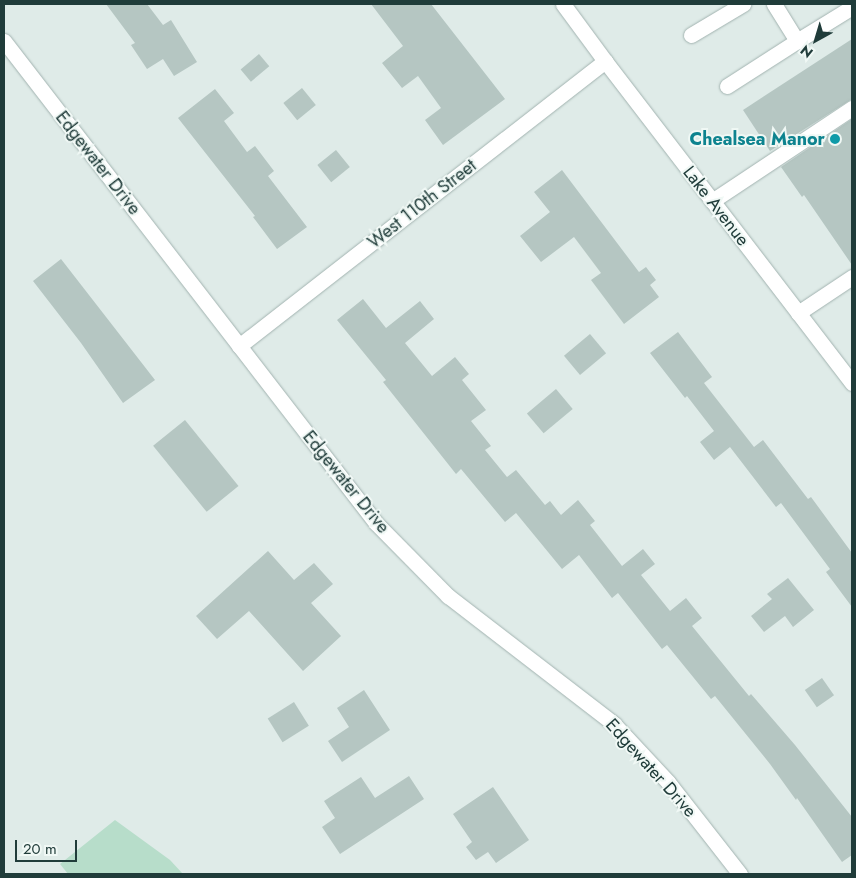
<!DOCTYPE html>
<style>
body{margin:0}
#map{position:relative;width:856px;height:878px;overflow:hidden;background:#dfebe8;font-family:Jost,sans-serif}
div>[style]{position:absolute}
.green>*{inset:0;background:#b7ddca}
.building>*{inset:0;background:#b5c6c2;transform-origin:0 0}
.roads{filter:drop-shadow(0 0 1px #a2b3b0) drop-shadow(0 0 1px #a2b3b0)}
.minor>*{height:15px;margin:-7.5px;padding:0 7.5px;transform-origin:7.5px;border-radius:7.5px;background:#fff}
.dots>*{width:14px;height:14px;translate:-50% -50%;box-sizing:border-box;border:2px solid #f0f8f5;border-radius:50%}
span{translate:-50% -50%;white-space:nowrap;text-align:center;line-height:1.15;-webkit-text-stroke:4px #f0f8f5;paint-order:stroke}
.culture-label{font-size:18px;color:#0d838f;font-weight:700}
.right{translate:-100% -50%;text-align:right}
.street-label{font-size:18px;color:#203c3a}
.frame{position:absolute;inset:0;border:5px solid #203c3a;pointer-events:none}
.north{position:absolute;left:791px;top:15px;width:50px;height:50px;-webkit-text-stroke:4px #f0f8f5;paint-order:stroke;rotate:219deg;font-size:14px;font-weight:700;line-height:20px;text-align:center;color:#203c3a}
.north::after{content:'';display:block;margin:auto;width:18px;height:22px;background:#203c3a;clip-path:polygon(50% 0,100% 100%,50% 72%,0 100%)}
.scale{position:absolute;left:15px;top:840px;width:62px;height:22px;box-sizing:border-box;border:2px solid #203c3a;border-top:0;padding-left:6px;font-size:15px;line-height:18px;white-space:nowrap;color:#203c3a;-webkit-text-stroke:4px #f0f8f5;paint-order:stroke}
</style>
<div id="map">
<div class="green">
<div style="clip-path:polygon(115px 820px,170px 860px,183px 874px,68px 874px,60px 864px)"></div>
</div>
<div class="building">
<div style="clip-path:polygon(106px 4px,147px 4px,163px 25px,171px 20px,197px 62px,174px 76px,163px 59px,147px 69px,131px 45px,135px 43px)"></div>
<div style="clip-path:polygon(371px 4px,431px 4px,505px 99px,443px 145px,425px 120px,441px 108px,418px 76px,402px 88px,382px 63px,403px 46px)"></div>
<div style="clip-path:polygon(852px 39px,852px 99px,770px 151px,743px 110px)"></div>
<div style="left:259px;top:54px;width:16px;height:24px;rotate:50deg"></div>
<div style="left:302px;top:88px;width:22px;height:24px;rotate:51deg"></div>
<div style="clip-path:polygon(215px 89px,234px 113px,224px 121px,247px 152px,255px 146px,274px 171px,268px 176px,307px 227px,277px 249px,253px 217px,255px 216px,178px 118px)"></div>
<div style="clip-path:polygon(852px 119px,852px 265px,804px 195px,802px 197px,781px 167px)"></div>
<div style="left:336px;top:150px;width:22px;height:24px;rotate:51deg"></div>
<div style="clip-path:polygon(562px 170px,639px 272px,646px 267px,656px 280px,650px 285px,659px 297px,624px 324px,591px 280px,601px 273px,574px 237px,541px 262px,520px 236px,550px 212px,534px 192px)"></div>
<div style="clip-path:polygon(61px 259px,155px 380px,123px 403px,81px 343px,33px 281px)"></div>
<div style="clip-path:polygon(363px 299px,386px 328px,420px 301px,434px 319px,405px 343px,432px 376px,455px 357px,469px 374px,462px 380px,486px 410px,471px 421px,491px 446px,485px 450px,507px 477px,516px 470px,545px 505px,550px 501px,561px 515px,578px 500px,595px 521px,590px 525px,622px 566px,643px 549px,655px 564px,641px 575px,670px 611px,686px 598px,702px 618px,692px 626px,749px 696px,751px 694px,795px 745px,852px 817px,852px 855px,842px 862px,797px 798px,796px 800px,770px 764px,715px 696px,711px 699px,667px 645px,662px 649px,618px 593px,612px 598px,579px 555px,562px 569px,516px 513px,505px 522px,461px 469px,456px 474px,383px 382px,386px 380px,337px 320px)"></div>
<div style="clip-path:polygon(678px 332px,712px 377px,704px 383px,754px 447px,763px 440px,808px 499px,811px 497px,852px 553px,852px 607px,826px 572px,830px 569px,781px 503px,776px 507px,730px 447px,714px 460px,700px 442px,714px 431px,687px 396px,685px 398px,650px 353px)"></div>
<div style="left:590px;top:334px;width:25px;height:34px;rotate:50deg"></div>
<div style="left:556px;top:389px;width:26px;height:38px;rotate:50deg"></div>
<div style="left:185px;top:420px;width:85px;height:41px;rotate:51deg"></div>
<div style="clip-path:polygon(268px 551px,294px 580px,314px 563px,333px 584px,311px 603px,341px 636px,303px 671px,249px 611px,217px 639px,196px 616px)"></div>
<div style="clip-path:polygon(788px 578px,814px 610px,793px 627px,785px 616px,764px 632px,751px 616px,772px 599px,767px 594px)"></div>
<div style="left:822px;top:678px;width:21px;height:21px;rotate:55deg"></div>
<div style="clip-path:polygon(364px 690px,390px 730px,342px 762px,328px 741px,349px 727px,337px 708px)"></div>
<div style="left:294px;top:702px;width:28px;height:31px;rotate:58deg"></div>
<div style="clip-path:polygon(409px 776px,424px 799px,340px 854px,322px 827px,335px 818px,324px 801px,361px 777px,375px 798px)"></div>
<div style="clip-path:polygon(493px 787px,529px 840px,496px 863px,488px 852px,476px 860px,466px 847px,472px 842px,453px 814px)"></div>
</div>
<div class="roads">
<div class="minor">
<div style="left:563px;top:4px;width:71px;rotate:53.6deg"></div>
<div style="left:605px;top:61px;width:406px;rotate:52.5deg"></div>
<div style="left:774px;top:4px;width:44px;rotate:58.1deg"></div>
<div style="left:797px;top:41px;width:65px;rotate:-31.7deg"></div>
<div style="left:691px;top:35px;width:61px;rotate:-30.8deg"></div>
<div style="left:4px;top:41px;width:609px;rotate:52.34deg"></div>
<div style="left:376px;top:523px;width:103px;rotate:45.4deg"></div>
<div style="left:448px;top:596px;width:210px;rotate:37.6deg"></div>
<div style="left:614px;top:724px;width:79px;rotate:47deg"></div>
<div style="left:668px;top:782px;width:117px;rotate:52deg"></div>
<div style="left:727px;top:86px;width:83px;rotate:-32.7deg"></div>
<div style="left:712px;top:201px;width:168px;rotate:-33.6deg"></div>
<div style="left:798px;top:313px;width:65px;rotate:-33.7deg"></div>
<div style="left:239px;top:346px;width:464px;rotate:-37.9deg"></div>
</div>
</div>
<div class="dots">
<div style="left:835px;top:139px;background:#0f9aa8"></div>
</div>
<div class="culture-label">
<span class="right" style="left:825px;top:139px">Chealsea Manor</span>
</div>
<div class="street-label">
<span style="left:98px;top:163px;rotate:52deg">Edgewater Drive</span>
<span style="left:422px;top:204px;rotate:-38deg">West 110th Street</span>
<span style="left:716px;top:206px;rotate:52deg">Lake Avenue</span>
<span style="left:346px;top:482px;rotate:51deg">Edgewater Drive</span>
<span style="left:651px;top:768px;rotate:48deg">Edgewater Drive</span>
</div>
<div class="frame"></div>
<div class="north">N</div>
<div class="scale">20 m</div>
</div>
